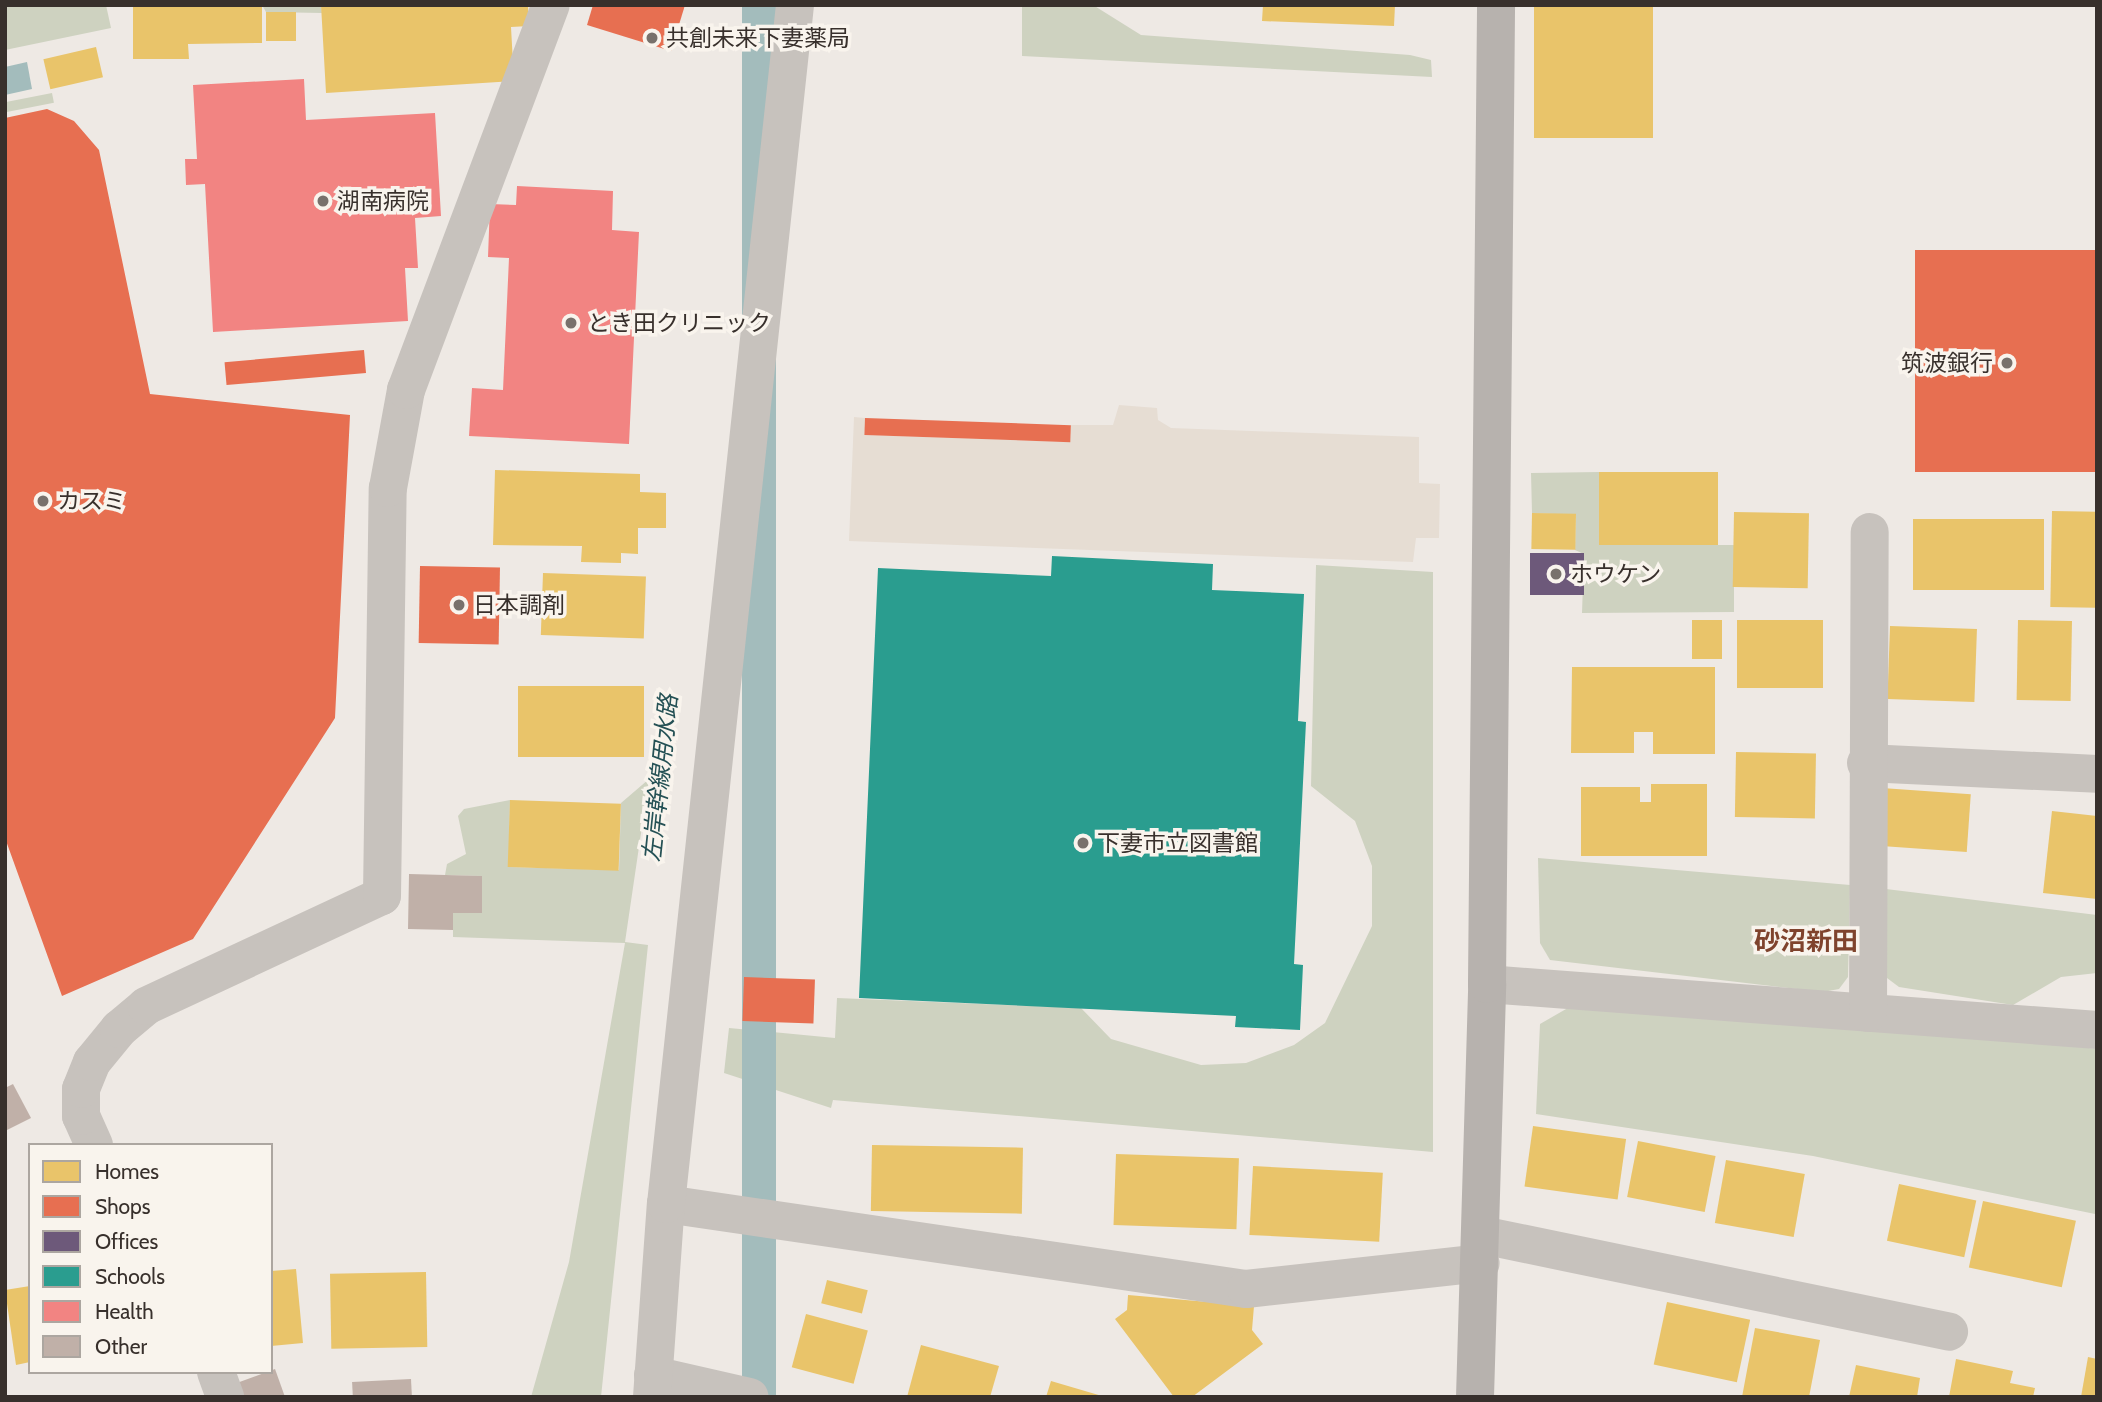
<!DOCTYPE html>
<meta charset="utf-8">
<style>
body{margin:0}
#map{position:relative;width:2102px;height:1402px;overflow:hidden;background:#eee9e4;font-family:Cabin,"Noto Sans JP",sans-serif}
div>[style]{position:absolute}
.green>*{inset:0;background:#ced2c0;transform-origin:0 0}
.plaza>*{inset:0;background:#e6ddd3}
.water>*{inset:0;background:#a3bcbc;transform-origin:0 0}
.homes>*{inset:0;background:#e9c46a;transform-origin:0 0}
.shops>*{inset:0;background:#e76f51;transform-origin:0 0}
.offices>*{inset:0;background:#6d597a;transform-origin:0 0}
.schools>*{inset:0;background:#2a9d8f}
.health>*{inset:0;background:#f28482}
.building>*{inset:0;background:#c0b0a8;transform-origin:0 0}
.street>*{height:38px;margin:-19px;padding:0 19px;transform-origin:19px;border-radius:19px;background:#c7c2bd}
.secondary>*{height:38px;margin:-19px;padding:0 19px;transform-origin:19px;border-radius:19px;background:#b7b2ae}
.dots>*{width:19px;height:19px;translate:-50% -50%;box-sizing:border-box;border:4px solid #f9f4ed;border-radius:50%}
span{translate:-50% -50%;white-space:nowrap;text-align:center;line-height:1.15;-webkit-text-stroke:7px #f9f4ed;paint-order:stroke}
.poi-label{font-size:23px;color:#38302c}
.left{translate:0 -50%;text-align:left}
.right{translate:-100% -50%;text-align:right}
.water-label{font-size:24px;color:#255155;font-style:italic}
.quarter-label{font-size:26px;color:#7f432d;font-weight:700}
.frame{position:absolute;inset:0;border:7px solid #38302c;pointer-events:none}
.legend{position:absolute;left:28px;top:1143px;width:245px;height:231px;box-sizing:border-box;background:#f9f4ed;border:2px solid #aca6a0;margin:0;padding:9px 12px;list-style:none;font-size:21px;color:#38302c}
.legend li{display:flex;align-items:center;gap:14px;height:35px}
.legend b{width:35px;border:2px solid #aca6a0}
</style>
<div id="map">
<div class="green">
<div style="clip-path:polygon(5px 5px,106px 5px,111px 28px,5px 50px)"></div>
<div style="clip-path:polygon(262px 5px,321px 5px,322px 13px,266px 12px)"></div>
<div style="clip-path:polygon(1022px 5px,1093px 5px,1141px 35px,1410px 55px,1431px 60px,1432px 77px,1022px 56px)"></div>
<div style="left:52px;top:93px;width:10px;height:48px;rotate:79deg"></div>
<div style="clip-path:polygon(1599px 472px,1599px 545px,1734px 545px,1734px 612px,1582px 613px,1584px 554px,1575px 550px,1576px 515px,1532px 513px,1531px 473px)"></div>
<div style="clip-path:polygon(1316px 565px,1433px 572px,1433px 1152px,833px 1100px,831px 1108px,724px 1073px,729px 1028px,835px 1038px,837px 998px,1081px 1008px,1111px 1039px,1201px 1065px,1246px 1063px,1294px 1045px,1325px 1023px,1372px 926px,1372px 866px,1355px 821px,1311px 786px)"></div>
<div style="clip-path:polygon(649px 779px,625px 942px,648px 945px,601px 1397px,531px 1397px,569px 1262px,625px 943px,453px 937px,453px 913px,482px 913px,482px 876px,445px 875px,447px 864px,466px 854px,458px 816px,464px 809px,510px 800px,509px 867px,619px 870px,621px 803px)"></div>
<div style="clip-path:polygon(1538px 858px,1850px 885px,1848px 977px,1839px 989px,1823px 992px,1550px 960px,1540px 943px)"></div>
<div style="clip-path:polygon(1886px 889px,2097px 915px,2097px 973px,2061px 977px,2013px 1005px,1899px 987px,1883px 975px)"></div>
<div style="clip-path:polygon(1573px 1005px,1906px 1027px,2097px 1049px,2095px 1214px,1813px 1156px,1536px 1114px,1540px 1024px)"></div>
</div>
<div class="plaza">
<div style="clip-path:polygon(1119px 405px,1157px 408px,1158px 420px,1171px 428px,1419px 437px,1419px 483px,1440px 484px,1439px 538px,1416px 538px,1413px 562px,849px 541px,854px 417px,865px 418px,865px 435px,1070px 442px,1071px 425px,1113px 425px)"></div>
</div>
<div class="water">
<div style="left:742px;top:5px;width:34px;height:1399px"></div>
<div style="clip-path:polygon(27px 62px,32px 89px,5px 95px,5px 67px)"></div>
</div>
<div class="homes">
<div style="clip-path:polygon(262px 5px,262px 43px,188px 44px,189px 59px,133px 59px,133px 6px)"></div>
<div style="clip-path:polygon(321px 5px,528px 5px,529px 26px,511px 27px,514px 81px,326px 93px)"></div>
<div style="clip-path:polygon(1263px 5px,1395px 5px,1394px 26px,1262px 21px)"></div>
<div style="left:1534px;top:5px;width:119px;height:133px"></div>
<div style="left:266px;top:12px;width:30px;height:29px"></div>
<div style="left:96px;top:47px;width:31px;height:54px;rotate:77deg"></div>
<div style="clip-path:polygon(495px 470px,640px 474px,640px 492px,666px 493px,666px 528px,638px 528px,638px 554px,621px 553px,621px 563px,581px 562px,582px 546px,493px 545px)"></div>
<div style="left:1599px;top:472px;width:119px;height:73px"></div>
<div style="left:2052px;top:511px;width:45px;height:96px;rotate:1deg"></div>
<div style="left:1734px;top:512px;width:75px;height:75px;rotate:1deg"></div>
<div style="left:1532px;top:513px;width:44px;height:36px;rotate:1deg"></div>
<div style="left:1913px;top:519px;width:131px;height:71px"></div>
<div style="left:543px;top:573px;width:103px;height:62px;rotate:2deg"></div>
<div style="left:1692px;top:620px;width:30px;height:39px"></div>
<div style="left:1737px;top:620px;width:86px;height:68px"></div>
<div style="left:2018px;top:620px;width:54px;height:80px;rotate:1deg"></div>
<div style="left:1890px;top:626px;width:87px;height:73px;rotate:2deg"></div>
<div style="clip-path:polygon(1572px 667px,1715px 667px,1715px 754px,1653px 754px,1653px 732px,1634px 732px,1634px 753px,1571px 753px)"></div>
<div style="left:518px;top:686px;width:126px;height:71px"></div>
<div style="left:1736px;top:752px;width:80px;height:65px;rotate:1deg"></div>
<div style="clip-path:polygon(1651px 784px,1707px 784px,1707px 856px,1581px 856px,1581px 787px,1640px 787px,1640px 802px,1651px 802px)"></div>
<div style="left:1882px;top:788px;width:89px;height:58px;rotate:4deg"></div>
<div style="left:510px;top:800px;width:111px;height:67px;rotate:2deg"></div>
<div style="clip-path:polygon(2052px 811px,2097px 816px,2097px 899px,2043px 893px)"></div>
<div style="left:1533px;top:1126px;width:94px;height:61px;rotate:8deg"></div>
<div style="left:1638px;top:1141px;width:79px;height:57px;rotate:11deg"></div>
<div style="left:872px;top:1145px;width:151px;height:66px;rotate:1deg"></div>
<div style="left:1116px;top:1154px;width:123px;height:71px;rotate:2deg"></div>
<div style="left:1726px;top:1160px;width:80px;height:64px;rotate:10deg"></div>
<div style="left:1253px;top:1166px;width:130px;height:69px;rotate:3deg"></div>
<div style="left:1899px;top:1184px;width:79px;height:58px;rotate:12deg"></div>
<div style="left:1983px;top:1201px;width:95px;height:68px;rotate:12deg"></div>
<div style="clip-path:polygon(296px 1269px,303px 1343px,271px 1346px,271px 1271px)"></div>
<div style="left:426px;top:1272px;width:75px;height:96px;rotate:89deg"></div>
<div style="left:827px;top:1280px;width:42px;height:24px;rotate:14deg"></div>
<div style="clip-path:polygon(30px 1286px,30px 1362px,16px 1365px,5px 1290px)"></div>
<div style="clip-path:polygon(1128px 1295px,1254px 1306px,1252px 1330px,1263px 1344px,1192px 1397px,1174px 1397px,1115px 1319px,1127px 1310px)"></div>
<div style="left:1667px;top:1302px;width:85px;height:64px;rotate:12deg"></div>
<div style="left:806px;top:1314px;width:64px;height:55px;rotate:15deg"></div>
<div style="clip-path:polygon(1755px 1328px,1820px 1340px,1809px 1397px,1742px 1397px)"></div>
<div style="clip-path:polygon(921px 1345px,999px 1366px,990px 1397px,907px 1397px)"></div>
<div style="clip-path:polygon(2088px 1357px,2097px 1359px,2097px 1397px,2081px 1397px)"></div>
<div style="clip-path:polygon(1956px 1359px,2013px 1371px,2010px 1383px,2035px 1388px,2033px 1397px,1949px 1397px)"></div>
<div style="clip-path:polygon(1856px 1365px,1920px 1378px,1917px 1397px,1849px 1397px)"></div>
<div style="clip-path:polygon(1051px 1381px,1102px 1396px,1102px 1397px,1046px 1397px)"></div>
</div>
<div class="shops">
<div style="clip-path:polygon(593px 5px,685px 5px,671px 51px,587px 25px)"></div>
<div style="clip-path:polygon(47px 109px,74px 121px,99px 150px,150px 394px,350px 415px,335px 718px,193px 939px,62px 996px,5px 838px,5px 118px)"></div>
<div style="left:2097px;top:250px;width:222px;height:182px;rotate:90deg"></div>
<div style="left:364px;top:350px;width:23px;height:140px;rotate:85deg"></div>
<div style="left:865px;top:418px;width:206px;height:17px;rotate:2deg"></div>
<div style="left:420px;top:566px;width:80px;height:77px;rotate:1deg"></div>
<div style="left:744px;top:977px;width:71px;height:44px;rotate:2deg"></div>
</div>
<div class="offices">
<div style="left:1530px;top:553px;width:54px;height:42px"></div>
</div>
<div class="schools">
<div style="clip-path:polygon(1052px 556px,1213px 564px,1212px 590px,1304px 594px,1298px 721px,1306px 722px,1294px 964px,1303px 965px,1300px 1030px,1235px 1027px,1236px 1016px,859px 998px,878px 568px,1051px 576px)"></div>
</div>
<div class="health">
<div style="clip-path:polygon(304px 79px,306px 120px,435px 113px,441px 216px,415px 218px,418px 268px,405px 268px,408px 321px,213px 332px,205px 184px,186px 185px,185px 159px,197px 159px,193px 85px)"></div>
<div style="clip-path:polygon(517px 186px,613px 191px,612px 230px,639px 232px,629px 444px,469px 436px,472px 388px,503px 390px,509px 258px,488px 257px,490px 204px,516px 205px)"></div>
</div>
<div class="building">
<div style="clip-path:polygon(409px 874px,482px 876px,482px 913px,453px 913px,453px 930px,408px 929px)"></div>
<div style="clip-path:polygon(13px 1084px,31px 1118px,5px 1131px,5px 1088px)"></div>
<div style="clip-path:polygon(275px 1369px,285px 1397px,239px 1397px,234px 1384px)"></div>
<div style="left:411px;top:1379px;width:18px;height:59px;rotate:87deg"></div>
</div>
<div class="street">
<div style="left:1866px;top:763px;width:231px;rotate:2.7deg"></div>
<div style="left:1487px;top:984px;width:612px;rotate:4.31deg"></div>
<div style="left:1868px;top:1013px;width:481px;rotate:-89.8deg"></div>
<div style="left:94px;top:1145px;width:32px;rotate:-114deg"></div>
<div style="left:81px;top:1116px;width:27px;rotate:-90deg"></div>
<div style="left:81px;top:1089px;width:29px;rotate:-68deg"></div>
<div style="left:92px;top:1062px;width:43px;rotate:-50.7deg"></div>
<div style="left:119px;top:1029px;width:35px;rotate:-40deg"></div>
<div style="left:146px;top:1006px;width:260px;rotate:-25deg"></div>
<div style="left:382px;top:896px;width:408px;rotate:-89.2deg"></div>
<div style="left:388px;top:488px;width:100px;rotate:-79.6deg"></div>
<div style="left:406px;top:390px;width:411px;rotate:-69.4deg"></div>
<div style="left:666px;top:1204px;width:586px;rotate:8.34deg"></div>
<div style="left:1246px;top:1289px;width:236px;rotate:-6.3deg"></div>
<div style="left:1482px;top:1235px;width:477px;rotate:11.7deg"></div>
<div style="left:216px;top:1372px;width:27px;rotate:70deg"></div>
<div style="left:653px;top:1375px;width:99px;rotate:12.8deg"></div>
<div style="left:652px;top:1397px;width:194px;rotate:-85.9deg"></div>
<div style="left:666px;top:1204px;width:1206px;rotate:-83.86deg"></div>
</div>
<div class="secondary">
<div style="left:1475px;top:1397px;width:413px;rotate:-88.3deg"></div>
<div style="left:1487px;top:984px;width:979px;rotate:-89.47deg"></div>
</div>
<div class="dots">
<div style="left:652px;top:38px;background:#78716c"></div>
<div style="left:323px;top:201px;background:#78716c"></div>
<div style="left:571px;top:323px;background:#78716c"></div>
<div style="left:2007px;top:363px;background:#78716c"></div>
<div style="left:43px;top:501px;background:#78716c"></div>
<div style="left:1556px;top:574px;background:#78716c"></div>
<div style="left:459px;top:605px;background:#78716c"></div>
<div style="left:1083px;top:843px;background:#78716c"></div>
</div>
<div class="poi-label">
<span class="left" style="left:666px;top:38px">共創未来下妻薬局</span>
<span class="left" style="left:337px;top:201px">湖南病院</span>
<span class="left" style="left:587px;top:323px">とき田クリニック</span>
<span class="right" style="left:1993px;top:363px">筑波銀行</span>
<span class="left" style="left:57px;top:501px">カスミ</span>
<span class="left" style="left:1570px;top:574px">ホウケン</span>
<span class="left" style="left:473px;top:605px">日本調剤</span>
<span class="left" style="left:1097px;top:843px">下妻市立図書館</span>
</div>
<div class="water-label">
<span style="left:660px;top:778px;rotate:-84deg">左岸幹線用水路</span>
</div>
<div class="quarter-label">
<span style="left:1806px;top:942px">砂沼新田</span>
</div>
<div class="frame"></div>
<ul class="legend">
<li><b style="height:19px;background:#e9c46a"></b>Homes</li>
<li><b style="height:19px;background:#e76f51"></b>Shops</li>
<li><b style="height:19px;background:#6d597a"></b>Offices</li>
<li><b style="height:19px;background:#2a9d8f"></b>Schools</li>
<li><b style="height:19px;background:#f28482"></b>Health</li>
<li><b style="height:19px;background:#c0b0a8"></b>Other</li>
</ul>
</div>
